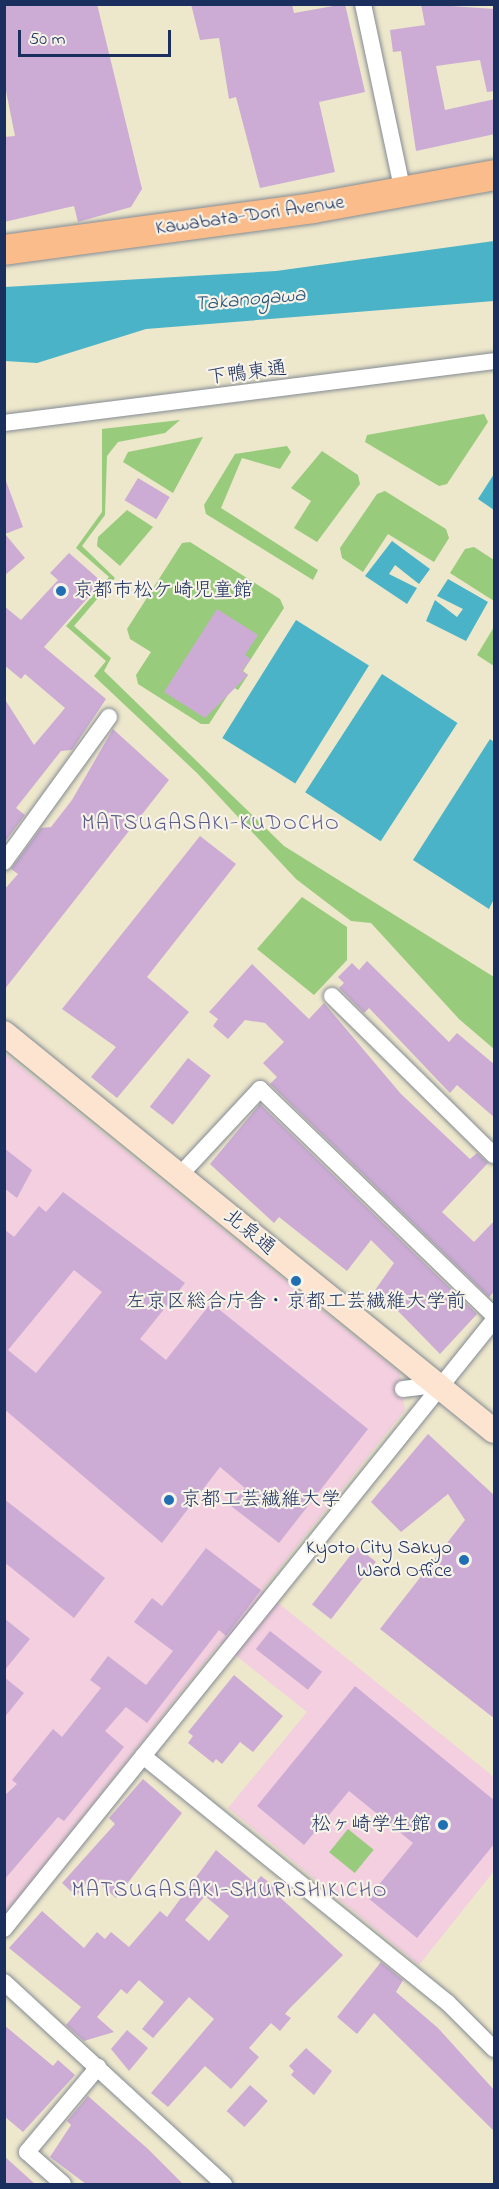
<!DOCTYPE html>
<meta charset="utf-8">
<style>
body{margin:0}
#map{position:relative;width:499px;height:2189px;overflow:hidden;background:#ede7cb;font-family:"Indie Flower","Klee One",sans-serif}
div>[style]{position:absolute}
.built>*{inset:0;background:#f3cfdf}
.green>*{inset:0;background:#98cb7c;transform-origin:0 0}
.water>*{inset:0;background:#4ab3c8;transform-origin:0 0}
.building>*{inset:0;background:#ccacd5;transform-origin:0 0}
.roads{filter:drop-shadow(0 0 2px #848b94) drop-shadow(0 0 2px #848b94)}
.street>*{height:16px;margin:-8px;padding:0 8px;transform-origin:8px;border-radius:8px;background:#fff}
.secondary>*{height:24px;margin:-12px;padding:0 12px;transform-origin:12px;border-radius:12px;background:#fde4d0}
.highway>*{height:30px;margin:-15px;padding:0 15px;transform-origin:15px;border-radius:15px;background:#f9bc8a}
.dots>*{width:16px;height:16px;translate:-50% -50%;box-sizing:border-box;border:3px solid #f7f3e8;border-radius:50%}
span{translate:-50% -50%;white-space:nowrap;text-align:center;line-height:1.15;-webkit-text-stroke:4.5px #f7f3e8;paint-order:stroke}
.street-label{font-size:20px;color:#1b2f5e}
.poi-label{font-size:20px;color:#1b2f5e}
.left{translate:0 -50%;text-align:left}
.right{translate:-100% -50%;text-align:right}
.water-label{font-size:21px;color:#29577e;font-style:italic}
.neighbourhood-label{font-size:21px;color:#595b88;letter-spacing:1.5px}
.frame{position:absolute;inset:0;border:6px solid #1b2f5e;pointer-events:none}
.scale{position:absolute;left:18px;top:30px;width:153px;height:27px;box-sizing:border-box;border:3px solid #1b2f5e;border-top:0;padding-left:8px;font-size:18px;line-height:21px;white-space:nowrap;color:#1b2f5e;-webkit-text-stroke:4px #f7f3e8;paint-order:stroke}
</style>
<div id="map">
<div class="built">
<div style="clip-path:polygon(5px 1054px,400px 1373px,405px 1410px,262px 1590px,494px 1777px,494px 1871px,419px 1965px,228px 1808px,307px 1712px,220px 1643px,5px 1915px)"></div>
</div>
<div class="green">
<div style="clip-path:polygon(484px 414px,488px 422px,447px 484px,439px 486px,365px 442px,367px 435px)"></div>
<div style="clip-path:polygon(180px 420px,165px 433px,118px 442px,107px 456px,105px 515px,82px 546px,115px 578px,74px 626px,111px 658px,104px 671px,284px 846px,494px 977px,494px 1049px,459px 1019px,371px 923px,351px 921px,296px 879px,197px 773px,94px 676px,106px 661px,66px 626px,109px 577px,76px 548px,102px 512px,102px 429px)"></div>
<div style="clip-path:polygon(203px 437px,173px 493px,123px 462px,128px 452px)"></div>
<div style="clip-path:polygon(287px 446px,291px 452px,280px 469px,242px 458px,221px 508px,318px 570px,313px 580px,206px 514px,204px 505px,235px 454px)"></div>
<div style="clip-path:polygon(322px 451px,358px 475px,360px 484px,317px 542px,294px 528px,311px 501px,291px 488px)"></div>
<div style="clip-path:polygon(385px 491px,446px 529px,449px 538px,434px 562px,388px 534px,363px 572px,342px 558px,340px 548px,377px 494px)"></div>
<div style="clip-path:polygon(127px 510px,153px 527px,120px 566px,97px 546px,98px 537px)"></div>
<div style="clip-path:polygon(190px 542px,280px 599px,284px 608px,243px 671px,248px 675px,238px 690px,233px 687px,209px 724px,201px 724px,138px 684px,136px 675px,151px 652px,130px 639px,127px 629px,182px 543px)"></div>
<div style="clip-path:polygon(474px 547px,494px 560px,494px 601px,450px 573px,465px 549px)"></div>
<div style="clip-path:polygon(494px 627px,494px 666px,477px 655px)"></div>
<div style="clip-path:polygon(302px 897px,347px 927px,347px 960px,314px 995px,257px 949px)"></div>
<div style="left:348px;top:1829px;width:33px;height:30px;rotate:39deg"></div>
</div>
<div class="water">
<div style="clip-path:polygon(494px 241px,494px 301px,146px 329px,37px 363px,5px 361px,5px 287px,276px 271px)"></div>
<div style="clip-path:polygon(494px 474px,494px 510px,478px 499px)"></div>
<div style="clip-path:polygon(392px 541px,430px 569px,419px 584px,395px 565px,389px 574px,417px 588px,407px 604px,365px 576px)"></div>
<div style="clip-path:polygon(448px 579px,488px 602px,466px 641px,426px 621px,435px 600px,457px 617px,463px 609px,437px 596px)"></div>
<div style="left:296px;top:620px;width:86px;height:139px;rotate:32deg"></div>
<div style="left:382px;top:674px;width:90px;height:141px;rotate:33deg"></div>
<div style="clip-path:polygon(490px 739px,494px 742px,494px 899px,489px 909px,413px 860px)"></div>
</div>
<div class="building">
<div style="clip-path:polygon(4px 4px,97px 4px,142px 189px,131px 207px,78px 222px,74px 206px,4px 222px,4px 137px,15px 136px,4px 81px)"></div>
<div style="clip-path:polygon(191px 4px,292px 4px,294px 13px,345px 4px,365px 92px,319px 102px,335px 172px,260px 188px,236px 97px,229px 99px,219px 38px,200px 40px)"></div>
<div style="clip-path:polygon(421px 4px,495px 9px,495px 91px,487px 92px,480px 60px,436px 66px,445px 110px,495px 99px,495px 134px,416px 151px,401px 51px,393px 52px,390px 30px,425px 25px)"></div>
<div style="left:138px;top:478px;width:37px;height:26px;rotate:31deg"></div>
<div style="clip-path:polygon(6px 481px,23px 527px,5px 534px,25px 558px,4px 576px,4px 482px)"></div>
<div style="clip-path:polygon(69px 553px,102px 582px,44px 647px,106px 699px,72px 750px,61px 751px,16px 808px,25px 815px,4px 843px,4px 698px,34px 745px,65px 708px,25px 674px,21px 679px,4px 665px,4px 606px,21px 620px,58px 580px,50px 573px)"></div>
<div style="clip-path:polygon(217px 609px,258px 635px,245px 655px,251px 659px,242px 671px,248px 675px,205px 718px,164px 692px)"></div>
<div style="clip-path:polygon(113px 729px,169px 780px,4px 990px,4px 890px,18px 874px,11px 869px,41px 828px,51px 827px,72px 800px)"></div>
<div style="clip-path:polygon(200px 836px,236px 864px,147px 977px,189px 1012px,117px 1098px,91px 1077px,116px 1047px,62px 1009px)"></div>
<div style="clip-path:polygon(367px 961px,449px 1042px,457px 1033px,495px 1065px,495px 1118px,457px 1085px,450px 1093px,369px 1008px,364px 1013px,339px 988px,344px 983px,338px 977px,352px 963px,359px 970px)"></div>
<div style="clip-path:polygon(252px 964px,309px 1019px,324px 1003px,401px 1094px,470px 1159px,477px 1153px,488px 1163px,442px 1212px,474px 1242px,495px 1220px,495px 1291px,489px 1297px,270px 1084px,277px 1077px,263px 1063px,284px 1042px,265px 1023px,245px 1020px,228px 1039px,213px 1026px,218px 1019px,209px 1012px)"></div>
<div style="left:188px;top:1058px;width:29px;height:62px;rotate:38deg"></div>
<div style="clip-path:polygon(260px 1104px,477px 1314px,440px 1354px,398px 1311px,371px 1296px,394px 1263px,371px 1240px,347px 1271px,279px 1217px,274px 1223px,210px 1164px)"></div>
<div style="clip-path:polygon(4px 1148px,32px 1170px,17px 1198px,4px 1188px)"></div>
<div style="clip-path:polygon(evenodd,63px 1192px,185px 1283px,140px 1339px,166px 1360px,211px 1303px,368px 1429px,279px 1543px,231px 1506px,245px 1488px,220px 1467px,162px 1543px,4px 1409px,4px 1229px,14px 1237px,39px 1206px,46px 1212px,63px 1192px,74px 1270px,102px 1292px,36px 1373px,8px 1350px,74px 1270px)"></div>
<div style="clip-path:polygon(428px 1434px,495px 1496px,495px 1719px,380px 1629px,465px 1520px,448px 1494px,401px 1532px,371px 1502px)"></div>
<div style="clip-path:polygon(4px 1499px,105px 1578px,74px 1618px,4px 1562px)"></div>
<div style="left:357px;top:1547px;width:24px;height:73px;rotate:38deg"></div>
<div style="clip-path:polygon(206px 1548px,261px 1590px,226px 1636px,219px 1630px,147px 1723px,126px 1707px,105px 1731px,124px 1747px,64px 1821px,58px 1817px,4px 1880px,4px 1796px,17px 1784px,12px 1780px,53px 1729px,62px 1737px,101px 1688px,90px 1680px,108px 1656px,146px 1685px,173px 1651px,134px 1622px,152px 1598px,162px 1606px)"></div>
<div style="clip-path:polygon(4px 1618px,30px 1639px,4px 1671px)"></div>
<div style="left:270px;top:1631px;width:66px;height:23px;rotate:38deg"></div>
<div style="clip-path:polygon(234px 1675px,283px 1716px,253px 1752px,240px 1742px,222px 1764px,216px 1759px,213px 1763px,188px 1743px,193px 1736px,188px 1732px)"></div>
<div style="clip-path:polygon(4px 1677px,24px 1693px,4px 1718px)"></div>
<div style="clip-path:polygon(355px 1686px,495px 1801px,495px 1843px,417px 1938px,368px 1898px,413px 1843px,349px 1791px,304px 1845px,257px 1806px)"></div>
<div style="clip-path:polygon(143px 1779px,182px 1813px,116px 1898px,92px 1877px,76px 1896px,62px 1883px,115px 1824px,109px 1818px)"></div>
<div style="clip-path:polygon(evenodd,216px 1850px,255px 1883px,261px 1876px,276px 1888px,273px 1891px,343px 1955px,290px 2008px,285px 2014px,291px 2018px,280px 2031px,271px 2023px,249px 2048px,259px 2057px,231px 2089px,205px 2066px,168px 2107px,151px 2093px,214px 2019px,189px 1997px,153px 2038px,142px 2029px,164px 2002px,139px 1980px,127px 1994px,121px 1989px,97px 2017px,114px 2032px,84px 2041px,66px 2025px,81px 2007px,9px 1948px,42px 1911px,84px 1948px,97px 1932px,105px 1939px,111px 1932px,129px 1947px,160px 1911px,167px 1917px,216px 1850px,205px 1896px,229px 1916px,209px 1941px,185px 1920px,205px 1896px)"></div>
<div style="clip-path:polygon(381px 1962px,403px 1980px,396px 1992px,438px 2028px,495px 2091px,495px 2132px,374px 2013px,357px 2034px,337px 2017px)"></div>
<div style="clip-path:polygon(4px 2025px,53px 2066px,58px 2060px,75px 2075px,23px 2132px,4px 2116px)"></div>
<div style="clip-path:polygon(127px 2030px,148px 2048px,129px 2071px,111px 2049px)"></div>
<div style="clip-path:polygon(306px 2048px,332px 2071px,314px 2095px,291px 2075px,294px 2071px,289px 2066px)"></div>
<div style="left:250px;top:2085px;width:24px;height:35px;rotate:42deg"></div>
<div style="clip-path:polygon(88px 2096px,148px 2149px,183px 2184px,86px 2184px,50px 2157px,71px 2125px,67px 2121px)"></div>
<div style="clip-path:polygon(4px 2156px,35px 2184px,4px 2184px)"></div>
</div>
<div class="roads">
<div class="street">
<div style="left:363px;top:4px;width:192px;rotate:78deg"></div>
<div style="left:4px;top:423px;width:494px;rotate:-7.2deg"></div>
<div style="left:4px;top:862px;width:179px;rotate:-54.1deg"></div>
<div style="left:332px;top:996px;width:227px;rotate:44.5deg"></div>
<div style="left:179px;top:1176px;width:119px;rotate:-47deg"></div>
<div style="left:260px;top:1089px;width:326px;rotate:44.1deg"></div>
<div style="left:403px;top:1389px;width:34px;rotate:-7deg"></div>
<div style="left:143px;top:1756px;width:392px;rotate:39deg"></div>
<div style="left:448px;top:2003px;width:65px;rotate:45deg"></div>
<div style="left:4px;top:1929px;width:782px;rotate:-51.18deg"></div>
<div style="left:4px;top:1982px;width:299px;rotate:42.6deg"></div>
<div style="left:63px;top:2184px;width:48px;rotate:-138.4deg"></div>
<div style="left:27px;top:2152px;width:111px;rotate:-50.1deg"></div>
</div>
<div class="secondary">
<div style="left:4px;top:1033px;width:631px;rotate:39.09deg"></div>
</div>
<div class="highway">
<div style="left:4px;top:250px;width:312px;rotate:-7.7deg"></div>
<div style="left:313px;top:208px;width:184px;rotate:-10.3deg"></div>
</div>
</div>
<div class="dots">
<div style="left:61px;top:591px;background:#1f6fb2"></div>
<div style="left:296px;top:1281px;background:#1f6fb2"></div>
<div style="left:169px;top:1500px;background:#1f6fb2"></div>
<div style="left:464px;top:1560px;background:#1f6fb2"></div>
<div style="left:443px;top:1825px;background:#1f6fb2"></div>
</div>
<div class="street-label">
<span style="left:250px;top:216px;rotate:-8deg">Kawabata-Dori Avenue</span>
<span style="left:247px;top:374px;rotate:-7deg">下鴨東通</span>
<span style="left:249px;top:1233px;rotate:39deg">北泉通</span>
</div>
<div class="poi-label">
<span class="left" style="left:73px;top:591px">京都市松ケ崎児童館</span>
<span style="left:296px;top:1302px">左京区総合庁舎・京都工芸繊維大学前</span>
<span class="left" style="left:181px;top:1500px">京都工芸繊維大学</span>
<span class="right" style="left:452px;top:1560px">Kyoto City Sakyo<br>Ward Office</span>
<span class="right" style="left:431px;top:1825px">松ヶ崎学生館</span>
</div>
<div class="water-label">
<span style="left:250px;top:300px;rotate:-5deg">Takanogawa</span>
</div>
<div class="neighbourhood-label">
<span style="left:211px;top:824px">MATSUGASAKI-KUDOCHO</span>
<span style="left:230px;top:1891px">MATSUGASAKI-SHURISHIKICHO</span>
</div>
<div class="frame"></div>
<div class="scale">50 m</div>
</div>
